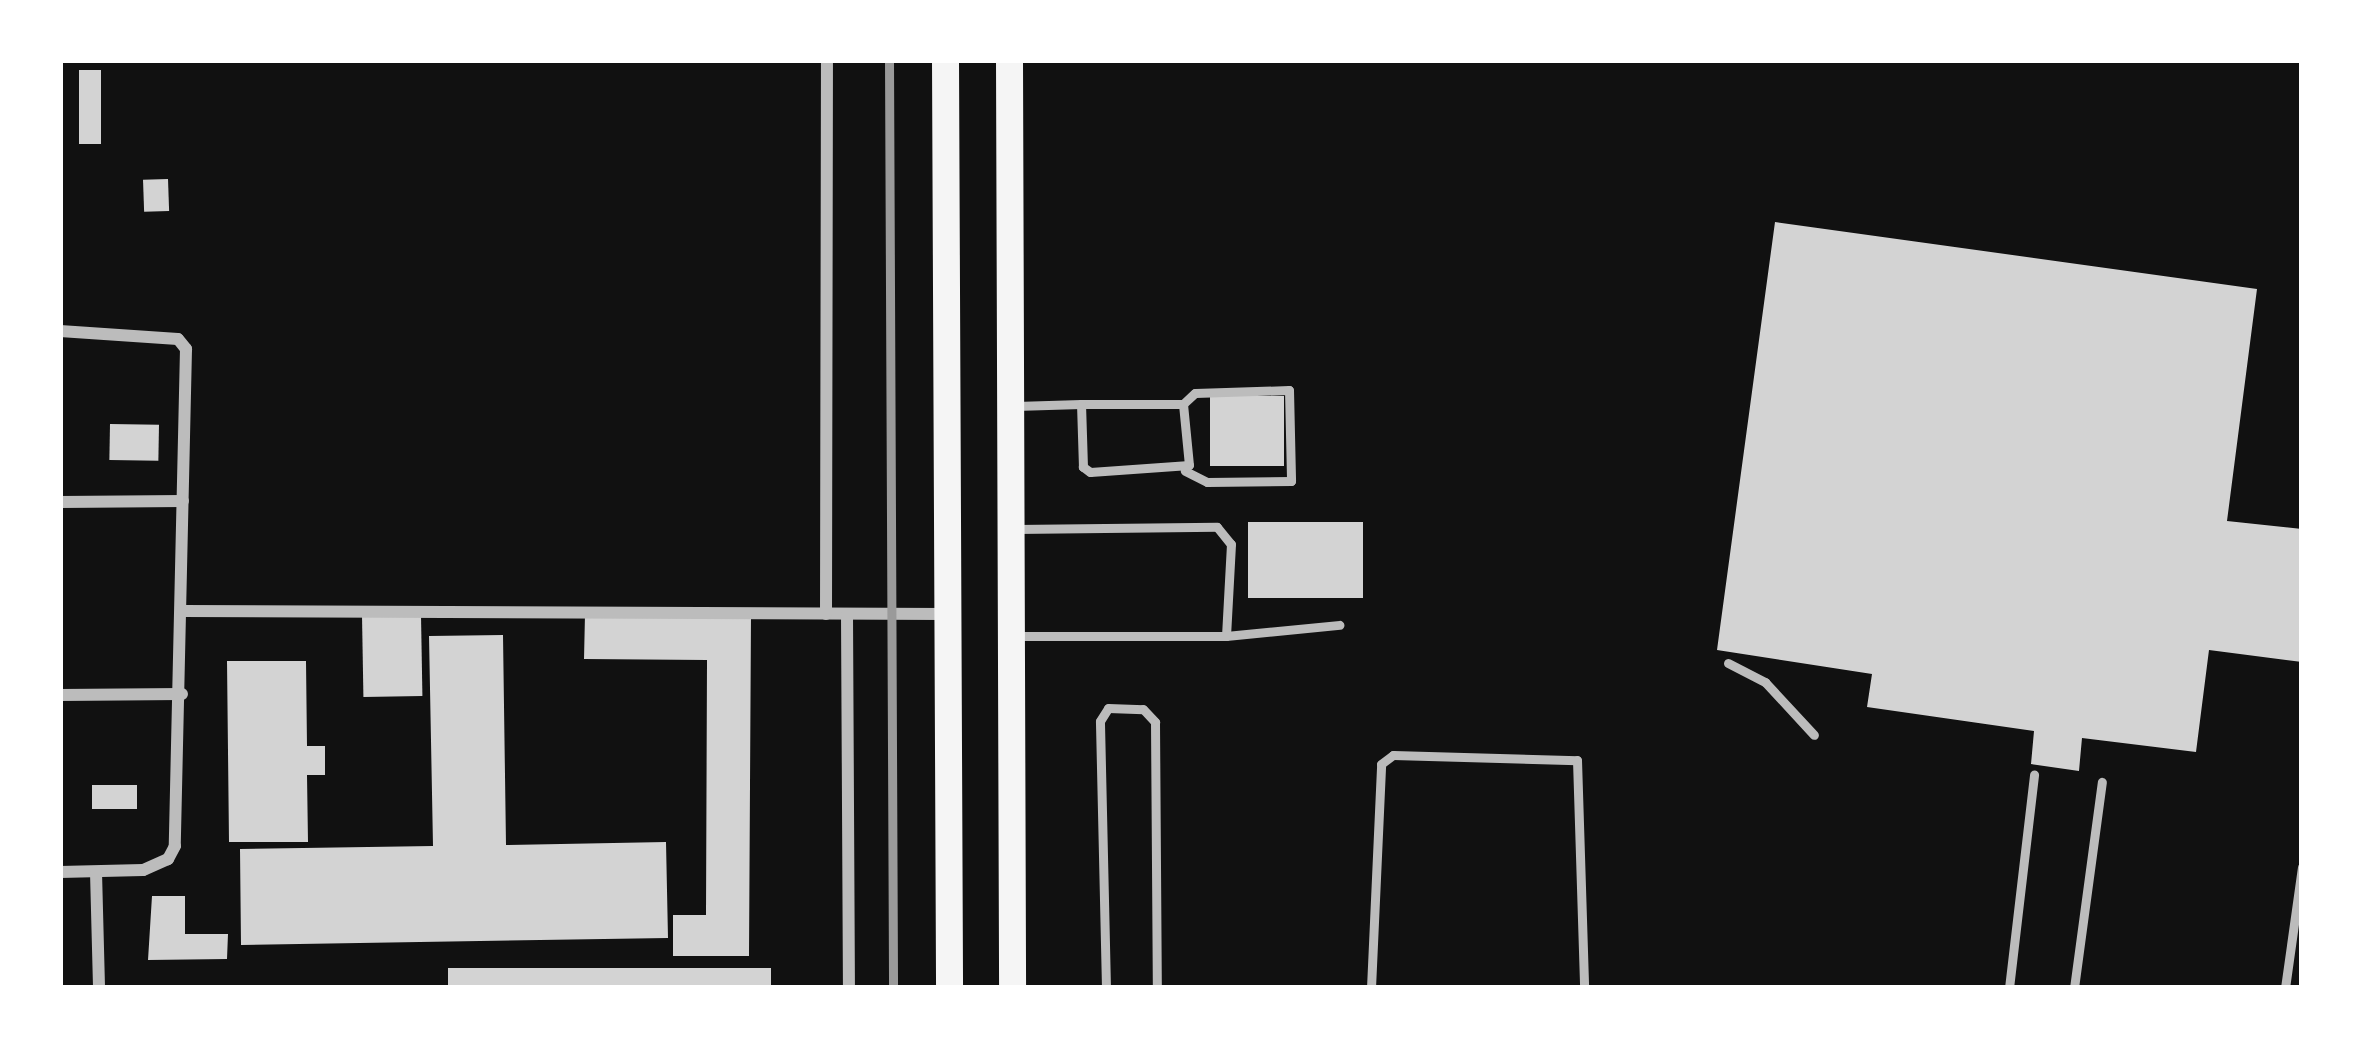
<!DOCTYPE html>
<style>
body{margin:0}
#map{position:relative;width:2362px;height:1048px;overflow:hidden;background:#111;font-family:Manrope,sans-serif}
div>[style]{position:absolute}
.building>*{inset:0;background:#d3d3d3;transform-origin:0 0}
.service>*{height:9px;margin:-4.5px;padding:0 4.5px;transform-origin:4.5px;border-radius:4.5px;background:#bcbcbc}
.minor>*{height:12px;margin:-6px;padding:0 6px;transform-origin:6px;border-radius:6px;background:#bcbcbc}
.trunk>*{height:27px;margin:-13.5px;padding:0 13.5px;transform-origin:13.5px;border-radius:13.5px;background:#f5f5f5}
.rail>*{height:9px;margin:-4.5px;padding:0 4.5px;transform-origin:4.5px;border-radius:4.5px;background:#9a9a9a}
span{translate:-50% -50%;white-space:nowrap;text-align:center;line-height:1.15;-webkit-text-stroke:12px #fff;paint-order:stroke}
.frame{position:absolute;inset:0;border:63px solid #fff;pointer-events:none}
</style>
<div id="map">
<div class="building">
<div style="left:79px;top:70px;width:22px;height:74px"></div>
<div style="left:168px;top:179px;width:32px;height:25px;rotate:88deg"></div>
<div style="clip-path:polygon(1775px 222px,2257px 289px,2227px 521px,2302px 529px,2302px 662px,2209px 650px,2196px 752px,2082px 738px,2079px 771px,2031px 764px,2034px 731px,1867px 707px,1872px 674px,1717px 650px)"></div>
<div style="left:1284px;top:396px;width:70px;height:74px;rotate:90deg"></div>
<div style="left:110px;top:424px;width:49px;height:36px;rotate:1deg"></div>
<div style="left:1248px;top:522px;width:115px;height:76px"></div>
<div style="clip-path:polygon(585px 614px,751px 615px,749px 956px,673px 956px,673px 915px,706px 915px,707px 660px,584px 659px)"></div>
<div style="left:421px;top:615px;width:81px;height:59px;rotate:89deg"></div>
<div style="clip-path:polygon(503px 635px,506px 845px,666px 842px,668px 938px,241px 945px,240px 849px,433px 846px,429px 636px)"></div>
<div style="clip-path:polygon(227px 661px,306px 661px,307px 746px,325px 746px,325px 775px,307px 775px,308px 842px,229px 842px)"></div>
<div style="left:92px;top:785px;width:45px;height:24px"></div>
<div style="clip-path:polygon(152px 896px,185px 896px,185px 934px,228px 934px,227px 959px,148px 960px)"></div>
<div style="left:771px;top:968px;width:20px;height:323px;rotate:90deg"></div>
</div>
<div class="service">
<div style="left:1183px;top:404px;width:16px;rotate:-43deg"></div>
<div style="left:1195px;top:393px;width:94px;rotate:-1.8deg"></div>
<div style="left:1289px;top:390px;width:91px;rotate:88.7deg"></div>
<div style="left:1291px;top:481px;width:84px;rotate:179.3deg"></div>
<div style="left:1207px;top:482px;width:25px;rotate:-153deg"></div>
<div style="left:1012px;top:406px;width:69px;rotate:-1.7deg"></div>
<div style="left:1081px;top:404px;width:102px"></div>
<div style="left:1183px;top:404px;width:61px;rotate:84.4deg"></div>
<div style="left:1189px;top:465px;width:99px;rotate:176deg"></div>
<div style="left:1090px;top:472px;width:9px;rotate:-144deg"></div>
<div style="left:1083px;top:467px;width:63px;rotate:-91.8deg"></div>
<div style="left:1013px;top:529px;width:204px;rotate:-0.6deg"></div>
<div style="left:1217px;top:527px;width:22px;rotate:51deg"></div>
<div style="left:1231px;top:544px;width:92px;rotate:93.1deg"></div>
<div style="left:1226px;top:636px;width:210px;rotate:180deg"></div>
<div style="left:1226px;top:636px;width:114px;rotate:-5.6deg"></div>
<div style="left:1728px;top:663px;width:42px;rotate:27.2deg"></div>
<div style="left:1765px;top:682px;width:72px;rotate:47.2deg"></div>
<div style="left:1106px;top:988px;width:267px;rotate:-91.3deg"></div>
<div style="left:1100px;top:721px;width:15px;rotate:-58deg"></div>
<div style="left:1108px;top:708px;width:35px;rotate:2deg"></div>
<div style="left:1143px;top:709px;width:18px;rotate:47deg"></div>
<div style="left:1155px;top:722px;width:266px;rotate:89.6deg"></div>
<div style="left:1371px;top:988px;width:224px;rotate:-87.4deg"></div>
<div style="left:1381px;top:764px;width:15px;rotate:-37deg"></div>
<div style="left:1393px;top:755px;width:184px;rotate:1.6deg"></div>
<div style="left:1577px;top:760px;width:228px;rotate:88.2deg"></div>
<div style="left:2009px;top:988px;width:215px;rotate:-83.3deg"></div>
<div style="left:2074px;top:988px;width:208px;rotate:-82.3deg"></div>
<div style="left:2285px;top:988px;width:122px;rotate:-82deg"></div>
</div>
<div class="minor">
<div style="left:60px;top:331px;width:118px;rotate:3.9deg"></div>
<div style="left:178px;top:339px;width:13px;rotate:51deg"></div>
<div style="left:186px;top:349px;width:497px;rotate:91.3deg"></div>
<div style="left:175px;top:846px;width:15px;rotate:118deg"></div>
<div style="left:168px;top:859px;width:27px;rotate:156deg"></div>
<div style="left:143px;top:870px;width:83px;rotate:178.6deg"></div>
<div style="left:60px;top:502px;width:123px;rotate:-0.5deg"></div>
<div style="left:183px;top:611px;width:763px;rotate:0.23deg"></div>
<div style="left:826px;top:614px;width:554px;rotate:-89.9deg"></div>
<div style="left:847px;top:615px;width:373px;rotate:89.7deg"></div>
<div style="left:60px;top:695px;width:122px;rotate:-0.5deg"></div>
<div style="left:96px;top:872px;width:116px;rotate:88.5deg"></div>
</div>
<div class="trunk">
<div style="left:945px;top:60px;width:928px;rotate:89.75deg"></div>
<div style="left:1009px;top:60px;width:928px;rotate:89.81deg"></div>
</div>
<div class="rail">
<div style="left:889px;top:60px;width:928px;rotate:89.75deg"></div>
</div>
<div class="frame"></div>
</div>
